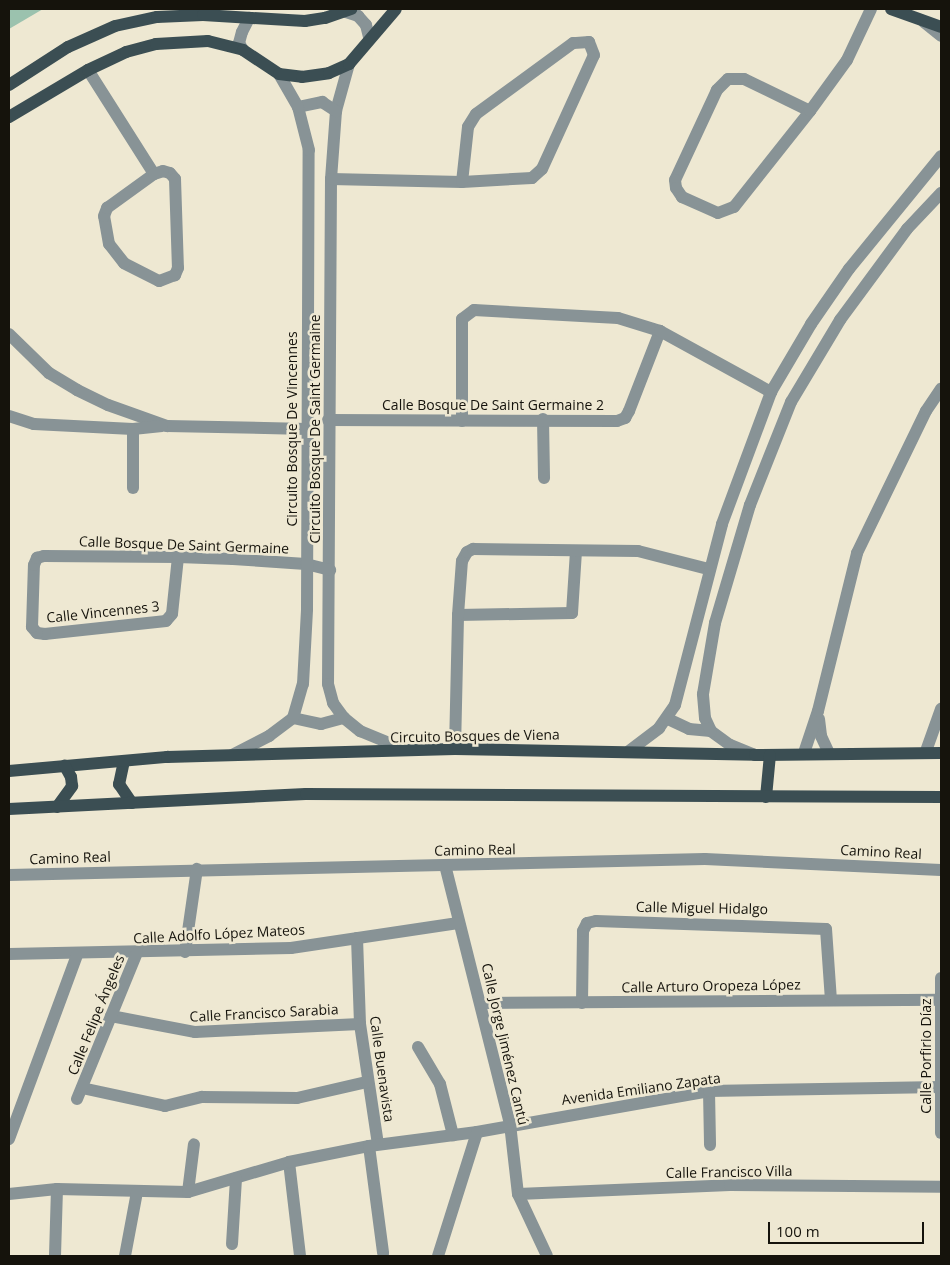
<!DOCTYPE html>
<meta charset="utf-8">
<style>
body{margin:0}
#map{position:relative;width:950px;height:1265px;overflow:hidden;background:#eee8d2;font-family:"Open Sans",sans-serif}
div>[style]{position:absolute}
.green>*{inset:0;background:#9bc2ae}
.minor>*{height:12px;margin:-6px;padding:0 6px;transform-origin:6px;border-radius:6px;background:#889396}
.major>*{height:12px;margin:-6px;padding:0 6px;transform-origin:6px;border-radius:6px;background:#3b4e53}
span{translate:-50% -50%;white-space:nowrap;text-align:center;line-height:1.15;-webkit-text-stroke:5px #eee8d2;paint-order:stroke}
.street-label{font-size:14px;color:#15130c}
.frame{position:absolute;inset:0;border:10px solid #15130c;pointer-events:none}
.scale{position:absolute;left:768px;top:1222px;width:156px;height:22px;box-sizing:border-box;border:2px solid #15130c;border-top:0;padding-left:6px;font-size:15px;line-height:18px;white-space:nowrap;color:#15130c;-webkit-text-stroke:4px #eee8d2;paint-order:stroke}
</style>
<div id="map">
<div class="green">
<div style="clip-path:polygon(9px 9px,43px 9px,9px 29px)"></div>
</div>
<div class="minor">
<div style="left:346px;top:12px;width:13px;rotate:18deg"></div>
<div style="left:358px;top:16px;width:12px;rotate:48deg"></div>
<div style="left:366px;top:25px;width:12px;rotate:76deg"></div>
<div style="left:924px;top:22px;width:22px;rotate:39deg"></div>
<div style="left:243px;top:50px;width:8px;rotate:-120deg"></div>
<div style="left:239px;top:43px;width:11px;rotate:-75deg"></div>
<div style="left:242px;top:32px;width:16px;rotate:-63deg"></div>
<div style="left:349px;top:64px;width:49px;rotate:105.5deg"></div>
<div style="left:336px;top:111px;width:68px;rotate:94.2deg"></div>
<div style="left:331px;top:179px;width:505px;rotate:90.34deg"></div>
<div style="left:328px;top:684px;width:20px;rotate:75deg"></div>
<div style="left:333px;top:703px;width:19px;rotate:54deg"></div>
<div style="left:344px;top:718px;width:21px;rotate:39deg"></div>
<div style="left:360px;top:731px;width:50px;rotate:22.4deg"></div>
<div style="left:88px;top:70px;width:123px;rotate:57.6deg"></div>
<div style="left:298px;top:107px;width:25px;rotate:-12deg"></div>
<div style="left:322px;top:102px;width:17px;rotate:33deg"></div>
<div style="left:810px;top:111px;width:73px;rotate:-154.1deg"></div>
<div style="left:744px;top:79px;width:16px;rotate:180deg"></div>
<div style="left:728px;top:79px;width:16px;rotate:135deg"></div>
<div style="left:717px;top:90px;width:99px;rotate:115deg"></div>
<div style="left:675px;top:180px;width:8px;rotate:83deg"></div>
<div style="left:676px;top:188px;width:11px;rotate:56deg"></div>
<div style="left:682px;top:197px;width:39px;rotate:24deg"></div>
<div style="left:718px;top:213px;width:17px;rotate:-21deg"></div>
<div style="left:734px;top:207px;width:122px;rotate:-51.6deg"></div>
<div style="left:810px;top:111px;width:63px;rotate:-54deg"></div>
<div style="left:847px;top:60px;width:56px;rotate:-64.8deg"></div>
<div style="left:163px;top:171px;width:7px;rotate:16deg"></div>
<div style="left:170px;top:173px;width:8px;rotate:50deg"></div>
<div style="left:175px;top:179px;width:89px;rotate:88.1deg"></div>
<div style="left:178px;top:268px;width:8px;rotate:113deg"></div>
<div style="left:175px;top:275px;width:17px;rotate:159deg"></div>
<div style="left:159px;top:281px;width:39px;rotate:-153deg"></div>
<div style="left:124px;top:263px;width:24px;rotate:-128deg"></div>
<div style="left:109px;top:244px;width:28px;rotate:-100deg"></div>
<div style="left:104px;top:216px;width:9px;rotate:-69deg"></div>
<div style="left:107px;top:208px;width:58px;rotate:-35.9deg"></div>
<div style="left:154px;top:174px;width:9px;rotate:-18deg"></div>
<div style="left:331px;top:179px;width:131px;rotate:1.3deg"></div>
<div style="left:462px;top:182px;width:70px;rotate:-3.3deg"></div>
<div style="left:532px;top:178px;width:13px;rotate:-42deg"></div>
<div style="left:542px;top:169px;width:125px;rotate:-65.5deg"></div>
<div style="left:594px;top:55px;width:14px;rotate:-111deg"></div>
<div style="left:589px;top:42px;width:16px;rotate:176deg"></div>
<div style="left:573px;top:43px;width:120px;rotate:143.8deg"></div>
<div style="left:476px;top:114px;width:15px;rotate:122deg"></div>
<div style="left:468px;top:127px;width:55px;rotate:96.2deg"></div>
<div style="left:9px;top:334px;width:56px;rotate:44.3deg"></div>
<div style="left:49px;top:373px;width:33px;rotate:31deg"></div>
<div style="left:77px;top:390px;width:34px;rotate:26deg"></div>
<div style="left:108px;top:405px;width:63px;rotate:19.6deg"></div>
<div style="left:167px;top:426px;width:140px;rotate:1.2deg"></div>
<div style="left:9px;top:416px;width:26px;rotate:18deg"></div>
<div style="left:34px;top:424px;width:99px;rotate:2.9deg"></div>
<div style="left:133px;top:429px;width:29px;rotate:-6deg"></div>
<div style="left:543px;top:419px;width:59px;rotate:89deg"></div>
<div style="left:328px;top:420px;width:289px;rotate:0.2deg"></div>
<div style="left:617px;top:421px;width:9px;rotate:-21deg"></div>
<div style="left:625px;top:418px;width:8px;rotate:-60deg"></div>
<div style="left:629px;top:411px;width:86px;rotate:-68.8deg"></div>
<div style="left:462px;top:421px;width:102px;rotate:-90deg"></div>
<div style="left:462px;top:319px;width:15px;rotate:-37deg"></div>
<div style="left:474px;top:310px;width:144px;rotate:3.2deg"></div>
<div style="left:618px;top:318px;width:44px;rotate:17.2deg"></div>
<div style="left:660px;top:331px;width:127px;rotate:28.8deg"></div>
<div style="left:133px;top:429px;width:59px;rotate:90deg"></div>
<div style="left:178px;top:557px;width:57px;rotate:96deg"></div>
<div style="left:172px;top:614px;width:9px;rotate:131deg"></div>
<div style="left:166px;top:621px;width:122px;rotate:173.9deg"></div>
<div style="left:45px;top:634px;width:8px;rotate:-173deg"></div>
<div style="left:37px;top:633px;width:8px;rotate:-130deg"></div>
<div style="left:32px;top:627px;width:62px;rotate:-88.2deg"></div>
<div style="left:34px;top:565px;width:8px;rotate:-67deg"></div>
<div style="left:37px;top:558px;width:7px;rotate:-16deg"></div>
<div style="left:44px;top:556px;width:134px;rotate:0.4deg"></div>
<div style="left:178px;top:557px;width:55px;rotate:2.1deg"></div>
<div style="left:233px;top:559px;width:73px;rotate:3.9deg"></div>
<div style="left:306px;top:564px;width:25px;rotate:14deg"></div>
<div style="left:458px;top:615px;width:114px;rotate:-1deg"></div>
<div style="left:572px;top:613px;width:62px;rotate:-86.3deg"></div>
<div style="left:293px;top:718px;width:29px;rotate:12deg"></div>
<div style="left:321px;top:724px;width:24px;rotate:-15deg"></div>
<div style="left:668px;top:719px;width:23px;rotate:25deg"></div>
<div style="left:689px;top:729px;width:22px;rotate:5deg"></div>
<div style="left:819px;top:719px;width:17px;rotate:83deg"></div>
<div style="left:821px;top:736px;width:19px;rotate:65deg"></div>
<div style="left:455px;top:749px;width:134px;rotate:-88.7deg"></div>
<div style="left:458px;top:615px;width:54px;rotate:-85.8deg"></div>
<div style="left:462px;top:561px;width:10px;rotate:-61deg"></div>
<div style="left:467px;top:552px;width:7px;rotate:-27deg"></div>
<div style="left:473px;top:549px;width:165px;rotate:0.7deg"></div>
<div style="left:638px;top:551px;width:72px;rotate:14.4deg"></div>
<div style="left:629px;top:751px;width:38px;rotate:-37deg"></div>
<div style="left:659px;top:728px;width:28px;rotate:-55deg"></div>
<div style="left:675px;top:705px;width:187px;rotate:-75.4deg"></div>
<div style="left:722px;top:524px;width:141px;rotate:-69.6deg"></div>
<div style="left:771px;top:392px;width:79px;rotate:-59.5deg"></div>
<div style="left:811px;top:324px;width:67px;rotate:-55.4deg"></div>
<div style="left:849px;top:269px;width:146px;rotate:-50.8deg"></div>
<div style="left:926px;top:751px;width:45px;rotate:-70.3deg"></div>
<div style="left:804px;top:753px;width:44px;rotate:-71.6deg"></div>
<div style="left:818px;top:711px;width:163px;rotate:-76.1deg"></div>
<div style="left:857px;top:553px;width:158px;rotate:-64.1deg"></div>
<div style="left:926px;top:411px;width:27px;rotate:-56deg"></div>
<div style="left:232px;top:755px;width:42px;rotate:-27.2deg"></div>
<div style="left:269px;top:736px;width:30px;rotate:-37deg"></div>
<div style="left:293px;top:718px;width:35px;rotate:-74deg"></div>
<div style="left:303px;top:684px;width:75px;rotate:-86.9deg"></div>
<div style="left:307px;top:609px;width:459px;rotate:-89.8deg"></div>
<div style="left:309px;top:150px;width:44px;rotate:-104.3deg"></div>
<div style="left:298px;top:107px;width:38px;rotate:-120deg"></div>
<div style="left:755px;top:755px;width:27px;rotate:-158deg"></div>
<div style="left:730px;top:745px;width:24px;rotate:-144deg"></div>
<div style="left:711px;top:731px;width:14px;rotate:-115deg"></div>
<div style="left:705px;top:718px;width:24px;rotate:-95deg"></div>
<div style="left:703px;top:694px;width:72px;rotate:-80.4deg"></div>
<div style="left:715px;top:623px;width:123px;rotate:-73.5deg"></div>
<div style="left:750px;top:505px;width:111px;rotate:-68.3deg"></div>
<div style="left:791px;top:402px;width:96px;rotate:-59.1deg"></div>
<div style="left:840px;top:320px;width:113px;rotate:-53.6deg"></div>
<div style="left:907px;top:229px;width:50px;rotate:-46.6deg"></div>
<div style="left:445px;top:865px;width:267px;rotate:75.9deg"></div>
<div style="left:510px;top:1124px;width:70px;rotate:83.5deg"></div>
<div style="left:518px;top:1194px;width:68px;rotate:64.9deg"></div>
<div style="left:9px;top:875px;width:696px;rotate:-1.32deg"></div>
<div style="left:705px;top:859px;width:236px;rotate:2.7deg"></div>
<div style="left:357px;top:938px;width:86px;rotate:88deg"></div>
<div style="left:360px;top:1024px;width:121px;rotate:81.5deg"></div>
<div style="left:185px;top:952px;width:84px;rotate:-81.8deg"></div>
<div style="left:9px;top:954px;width:282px;rotate:-1.2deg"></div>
<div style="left:291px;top:948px;width:169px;rotate:-8.5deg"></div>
<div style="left:941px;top:978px;width:155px;rotate:90deg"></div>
<div style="left:481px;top:1003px;width:460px;rotate:-0.4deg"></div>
<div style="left:582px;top:1003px;width:72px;rotate:-89.2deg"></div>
<div style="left:583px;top:931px;width:9px;rotate:-63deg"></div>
<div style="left:587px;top:923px;width:9px;rotate:-13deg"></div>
<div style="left:596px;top:921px;width:230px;rotate:2deg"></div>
<div style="left:826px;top:929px;width:71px;rotate:86deg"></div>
<div style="left:111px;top:1016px;width:86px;rotate:10.8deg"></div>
<div style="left:195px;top:1032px;width:165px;rotate:-2.8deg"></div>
<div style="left:418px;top:1047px;width:43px;rotate:59.3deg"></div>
<div style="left:440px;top:1084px;width:53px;rotate:75.7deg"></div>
<div style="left:82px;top:1088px;width:85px;rotate:12.2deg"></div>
<div style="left:165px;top:1106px;width:38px;rotate:-14deg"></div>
<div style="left:202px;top:1097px;width:95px;rotate:0.6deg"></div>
<div style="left:297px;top:1098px;width:72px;rotate:-12.9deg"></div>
<div style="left:709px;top:1091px;width:54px;rotate:88.9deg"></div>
<div style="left:77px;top:1099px;width:158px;rotate:-67.7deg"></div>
<div style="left:9px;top:1139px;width:196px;rotate:-69.7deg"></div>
<div style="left:369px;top:1146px;width:108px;rotate:82.5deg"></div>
<div style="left:289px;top:1162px;width:95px;rotate:83.3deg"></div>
<div style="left:188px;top:1192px;width:48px;rotate:-82.9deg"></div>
<div style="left:9px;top:1194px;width:48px;rotate:-5.9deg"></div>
<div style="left:57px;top:1189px;width:131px;rotate:1.3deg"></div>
<div style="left:188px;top:1192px;width:105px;rotate:-16.5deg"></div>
<div style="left:289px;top:1162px;width:82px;rotate:-11.3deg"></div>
<div style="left:369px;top:1146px;width:109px;rotate:-7.4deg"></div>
<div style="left:477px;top:1132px;width:236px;rotate:-10deg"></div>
<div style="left:709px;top:1091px;width:232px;rotate:-1deg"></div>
<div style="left:518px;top:1194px;width:212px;rotate:-2.4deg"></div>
<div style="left:730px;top:1185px;width:211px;rotate:0.5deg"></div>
<div style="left:232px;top:1244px;width:66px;rotate:-86.5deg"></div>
<div style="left:55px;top:1256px;width:67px;rotate:-88.3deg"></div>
<div style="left:125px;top:1256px;width:65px;rotate:-79.4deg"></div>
<div style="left:438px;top:1256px;width:130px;rotate:-72.5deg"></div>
</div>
<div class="major">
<div style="left:891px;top:9px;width:53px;rotate:19.8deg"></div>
<div style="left:9px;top:85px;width:70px;rotate:-32.8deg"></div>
<div style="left:68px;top:47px;width:51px;rotate:-24.1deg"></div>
<div style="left:115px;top:26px;width:43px;rotate:-12.1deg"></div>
<div style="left:157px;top:17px;width:46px;rotate:-2.5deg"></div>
<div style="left:203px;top:15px;width:102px;rotate:3.4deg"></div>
<div style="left:305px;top:21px;width:20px;rotate:-9deg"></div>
<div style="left:325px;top:18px;width:28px;rotate:-19deg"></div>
<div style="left:9px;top:117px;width:92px;rotate:-30.7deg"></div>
<div style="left:88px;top:70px;width:42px;rotate:-25.3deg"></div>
<div style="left:126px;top:52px;width:31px;rotate:-15deg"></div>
<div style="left:156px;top:44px;width:52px;rotate:-3.3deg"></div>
<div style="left:208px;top:41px;width:36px;rotate:14deg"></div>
<div style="left:243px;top:50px;width:43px;rotate:33.7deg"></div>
<div style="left:279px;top:74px;width:23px;rotate:7deg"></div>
<div style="left:302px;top:77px;width:27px;rotate:-8deg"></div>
<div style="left:329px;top:73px;width:22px;rotate:-24deg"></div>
<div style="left:349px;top:64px;width:72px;rotate:-49.5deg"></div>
<div style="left:124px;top:761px;width:24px;rotate:102deg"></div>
<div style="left:119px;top:784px;width:23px;rotate:56deg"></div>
<div style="left:9px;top:771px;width:159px;rotate:-5.1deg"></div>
<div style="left:167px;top:757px;width:288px;rotate:-1.6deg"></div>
<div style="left:455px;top:749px;width:300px;rotate:1.1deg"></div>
<div style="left:755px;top:755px;width:186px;rotate:-0.6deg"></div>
<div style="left:766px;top:797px;width:42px;rotate:-84.6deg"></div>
<div style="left:57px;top:807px;width:26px;rotate:-54deg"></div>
<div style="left:72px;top:786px;width:9px;rotate:-96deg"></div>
<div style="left:71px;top:777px;width:13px;rotate:-119deg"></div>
<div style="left:9px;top:809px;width:297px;rotate:-2.9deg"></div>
<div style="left:306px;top:794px;width:635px;rotate:0.27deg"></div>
</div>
<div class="street-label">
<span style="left:493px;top:405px">Calle Bosque De Saint Germaine 2</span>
<span style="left:292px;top:429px;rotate:-90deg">Circuito Bosque De Vincennes</span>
<span style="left:315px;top:429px;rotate:-90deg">Circuito Bosque De Saint Germaine</span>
<span style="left:184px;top:545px;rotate:2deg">Calle Bosque De Saint Germaine</span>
<span style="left:103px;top:612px;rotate:-6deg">Calle Vincennes 3</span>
<span style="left:475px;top:736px;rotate:-1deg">Circuito Bosques de Viena</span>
<span style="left:475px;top:850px;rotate:-1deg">Camino Real</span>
<span style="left:881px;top:852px;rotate:3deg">Camino Real</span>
<span style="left:70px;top:858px;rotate:-2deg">Camino Real</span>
<span style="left:702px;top:908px;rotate:1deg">Calle Miguel Hidalgo</span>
<span style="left:219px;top:934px;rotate:-3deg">Calle Adolfo López Mateos</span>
<span style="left:711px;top:986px;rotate:-1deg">Calle Arturo Oropeza López</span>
<span style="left:264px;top:1013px;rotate:-3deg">Calle Francisco Sarabia</span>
<span style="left:96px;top:1015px;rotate:-68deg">Calle Felipe Ángeles</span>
<span style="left:505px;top:1044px;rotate:77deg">Calle Jorge Jiménez Cantú</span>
<span style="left:926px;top:1056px;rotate:-90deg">Calle Porfirio Díaz</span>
<span style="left:382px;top:1069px;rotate:82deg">Calle Buenavista</span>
<span style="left:641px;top:1089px;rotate:-8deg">Avenida Emiliano Zapata</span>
<span style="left:729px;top:1172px;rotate:-1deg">Calle Francisco Villa</span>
</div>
<div class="frame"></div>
<div class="scale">100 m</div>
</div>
